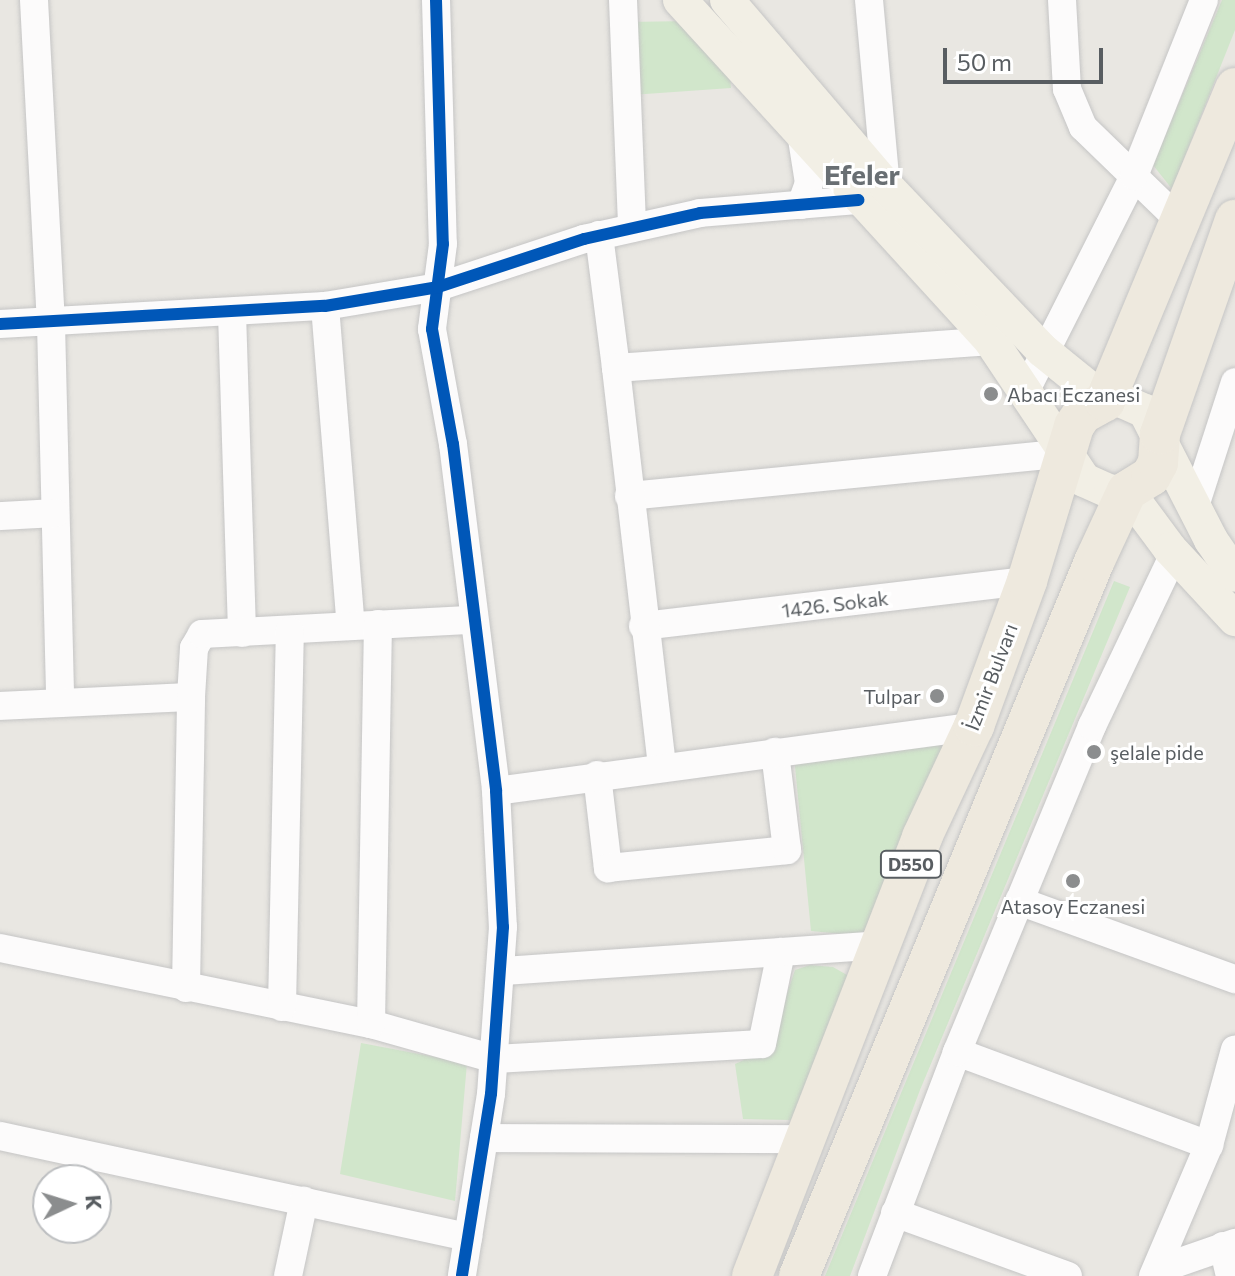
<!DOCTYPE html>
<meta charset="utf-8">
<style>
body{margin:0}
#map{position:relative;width:1235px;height:1276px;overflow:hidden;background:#e9e7e2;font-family:Commissioner,sans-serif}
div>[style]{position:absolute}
.green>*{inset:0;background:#d1e6cb}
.roads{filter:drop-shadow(0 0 2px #c5c5c5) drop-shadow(0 0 2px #c5c5c5)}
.minor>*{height:28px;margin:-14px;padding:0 14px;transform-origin:14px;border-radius:14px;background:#fcfbfb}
.major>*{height:34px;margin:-17px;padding:0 17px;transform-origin:17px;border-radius:17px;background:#f2efe5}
.highway>*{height:40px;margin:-20px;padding:0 20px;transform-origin:20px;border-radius:20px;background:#eee9de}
.cycleway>*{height:12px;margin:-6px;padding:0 6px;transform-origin:6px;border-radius:6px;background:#0057b8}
.dots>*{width:22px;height:22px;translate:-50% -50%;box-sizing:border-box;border:4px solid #fff;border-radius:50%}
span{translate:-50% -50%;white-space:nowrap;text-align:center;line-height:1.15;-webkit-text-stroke:6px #fff;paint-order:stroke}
.shield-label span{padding:2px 6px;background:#fff;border:2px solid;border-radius:6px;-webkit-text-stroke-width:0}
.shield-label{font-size:18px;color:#585d61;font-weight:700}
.poi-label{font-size:20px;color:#585d61}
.left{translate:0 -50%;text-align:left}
.right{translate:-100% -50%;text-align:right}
.street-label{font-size:20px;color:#585d61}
.district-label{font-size:28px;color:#696f73;font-weight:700}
.north{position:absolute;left:32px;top:1164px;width:80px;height:80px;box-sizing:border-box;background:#fff;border:2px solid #bcbec0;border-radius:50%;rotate:86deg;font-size:22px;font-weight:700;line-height:32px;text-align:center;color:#585d61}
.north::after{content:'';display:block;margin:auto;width:28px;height:36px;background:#8b8d8e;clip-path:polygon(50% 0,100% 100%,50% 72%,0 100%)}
.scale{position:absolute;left:943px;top:48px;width:160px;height:36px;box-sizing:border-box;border:4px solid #585d61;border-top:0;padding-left:10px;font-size:24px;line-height:28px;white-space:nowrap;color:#585d61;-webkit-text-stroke:6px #fff;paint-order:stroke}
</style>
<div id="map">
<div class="green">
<div style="clip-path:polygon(1222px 0,1235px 0,1235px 30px,1172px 189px,1153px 165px)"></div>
<div style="clip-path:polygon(690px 21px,729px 65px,731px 88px,631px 95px,627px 22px)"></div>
<div style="clip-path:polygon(1114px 581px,1130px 587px,920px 1090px,850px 1276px,825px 1276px)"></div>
<div style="clip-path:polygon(946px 741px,874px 937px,811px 931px,794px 756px)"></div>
<div style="clip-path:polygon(810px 965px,833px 967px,854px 979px,793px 1120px,743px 1119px,735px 1064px,768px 1049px,795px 970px)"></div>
<div style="clip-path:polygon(361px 1043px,467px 1063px,455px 1201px,340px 1174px)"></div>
</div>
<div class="roads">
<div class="minor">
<div style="left:34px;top:0;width:324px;rotate:87deg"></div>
<div style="left:51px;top:324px;width:379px;rotate:88.6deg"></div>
<div style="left:436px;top:0;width:244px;rotate:88.4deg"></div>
<div style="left:443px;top:244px;width:86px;rotate:97.4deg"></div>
<div style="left:432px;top:329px;width:117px;rotate:79.7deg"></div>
<div style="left:453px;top:444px;width:350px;rotate:82.9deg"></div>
<div style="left:496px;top:791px;width:136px;rotate:87.1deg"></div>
<div style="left:503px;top:927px;width:167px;rotate:94.1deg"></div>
<div style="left:491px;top:1094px;width:184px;rotate:99.1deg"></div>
<div style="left:623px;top:0;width:228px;rotate:87.7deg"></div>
<div style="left:869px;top:0;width:187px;rotate:84.8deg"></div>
<div style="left:1062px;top:0;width:89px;rotate:86.8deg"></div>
<div style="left:1067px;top:89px;width:41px;rotate:67.2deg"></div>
<div style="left:1083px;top:127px;width:135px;rotate:44.1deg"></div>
<div style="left:801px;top:205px;width:23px;rotate:-70deg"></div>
<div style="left:809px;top:183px;width:45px;rotate:-99deg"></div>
<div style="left:599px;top:235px;width:134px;rotate:82.7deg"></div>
<div style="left:325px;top:306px;width:321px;rotate:85.4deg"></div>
<div style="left:232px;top:313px;width:320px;rotate:88.2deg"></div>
<div style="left:0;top:324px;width:325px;rotate:-3.2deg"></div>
<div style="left:325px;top:306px;width:115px;rotate:-9.5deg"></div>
<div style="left:438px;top:287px;width:154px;rotate:-18.2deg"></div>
<div style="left:584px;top:239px;width:119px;rotate:-12.6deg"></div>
<div style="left:700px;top:213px;width:159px;rotate:-4.7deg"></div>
<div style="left:1026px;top:390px;width:240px;rotate:-63.2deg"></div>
<div style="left:1134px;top:176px;width:189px;rotate:-68.3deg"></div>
<div style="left:629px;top:496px;width:442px;rotate:-5.6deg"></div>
<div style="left:1195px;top:506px;width:130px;rotate:-72.1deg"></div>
<div style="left:0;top:516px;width:55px;rotate:-3.1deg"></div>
<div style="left:643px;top:626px;width:387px;rotate:-6.7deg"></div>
<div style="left:0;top:706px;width:191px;rotate:-2.7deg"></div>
<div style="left:662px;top:766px;width:401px;rotate:-96.6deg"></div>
<div style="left:616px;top:368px;width:376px;rotate:-4.1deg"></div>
<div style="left:597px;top:775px;width:94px;rotate:83.3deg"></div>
<div style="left:608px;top:868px;width:180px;rotate:-5.7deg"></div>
<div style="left:787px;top:850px;width:99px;rotate:-97deg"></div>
<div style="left:496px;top:791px;width:482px;rotate:-7.7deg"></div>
<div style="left:1019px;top:901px;width:230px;rotate:19.9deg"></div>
<div style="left:0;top:948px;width:379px;rotate:11.6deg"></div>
<div style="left:371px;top:1024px;width:129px;rotate:15.8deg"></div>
<div style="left:495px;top:1059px;width:267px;rotate:-3.2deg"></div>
<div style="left:762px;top:1044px;width:94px;rotate:-78.3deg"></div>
<div style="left:503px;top:971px;width:378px;rotate:-3.9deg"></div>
<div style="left:186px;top:988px;width:291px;rotate:-89deg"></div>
<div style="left:191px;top:697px;width:49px;rotate:-86.5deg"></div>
<div style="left:194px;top:648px;width:16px;rotate:-60deg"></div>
<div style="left:202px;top:634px;width:271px;rotate:-3deg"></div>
<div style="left:282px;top:1007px;width:376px;rotate:-88.8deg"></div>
<div style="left:371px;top:1024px;width:400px;rotate:-89deg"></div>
<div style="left:957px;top:1052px;width:269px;rotate:20.3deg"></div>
<div style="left:0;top:1136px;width:479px;rotate:12.2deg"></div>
<div style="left:484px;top:1138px;width:324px;rotate:0.2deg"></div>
<div style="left:895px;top:1213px;width:184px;rotate:20deg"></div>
<div style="left:1223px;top:1246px;width:31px;rotate:77deg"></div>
<div style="left:1157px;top:1270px;width:83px;rotate:-19.1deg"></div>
<div style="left:288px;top:1276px;width:77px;rotate:-78deg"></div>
<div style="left:872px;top:1276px;width:240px;rotate:-69.2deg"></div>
<div style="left:957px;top:1052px;width:353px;rotate:-67.5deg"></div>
<div style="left:1092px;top:726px;width:191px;rotate:-64.5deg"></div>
<div style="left:1153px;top:1276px;width:142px;rotate:-66.9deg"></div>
<div style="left:1209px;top:1145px;width:99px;rotate:-74.8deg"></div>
</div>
<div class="major">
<div style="left:680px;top:0;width:462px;rotate:47.6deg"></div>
<div style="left:991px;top:341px;width:167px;rotate:56.2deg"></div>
<div style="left:1084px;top:480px;width:30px;rotate:24deg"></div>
<div style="left:1111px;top:492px;width:16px;rotate:-4deg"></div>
<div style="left:1127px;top:491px;width:72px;rotate:53.4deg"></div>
<div style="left:1170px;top:549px;width:96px;rotate:47.1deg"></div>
<div style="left:727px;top:0;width:245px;rotate:49.5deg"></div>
<div style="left:886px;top:186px;width:226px;rotate:46.4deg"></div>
<div style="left:1042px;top:350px;width:81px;rotate:39deg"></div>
<div style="left:1105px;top:401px;width:15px;rotate:-4deg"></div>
<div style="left:1120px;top:400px;width:27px;rotate:24deg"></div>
<div style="left:1145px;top:411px;width:145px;rotate:62.9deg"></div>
<div style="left:1211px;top:540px;width:42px;rotate:55.6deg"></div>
</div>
<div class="highway">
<div style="left:752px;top:1276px;width:471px;rotate:-68.8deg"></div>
<div style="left:922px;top:837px;width:123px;rotate:-64.9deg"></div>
<div style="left:974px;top:726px;width:154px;rotate:-69.9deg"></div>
<div style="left:1027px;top:581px;width:162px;rotate:-73.1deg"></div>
<div style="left:1074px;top:426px;width:14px;rotate:-56deg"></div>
<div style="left:1082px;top:414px;width:26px;rotate:-29deg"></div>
<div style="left:1105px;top:401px;width:339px;rotate:-67.4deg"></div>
<div style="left:799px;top:1276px;width:773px;rotate:-67.55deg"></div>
<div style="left:1094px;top:562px;width:78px;rotate:-65.1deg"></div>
<div style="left:1127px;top:491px;width:28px;rotate:-32deg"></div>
<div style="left:1151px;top:476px;width:15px;rotate:-62deg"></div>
<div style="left:1158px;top:463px;width:29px;rotate:-86deg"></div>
<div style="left:1160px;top:434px;width:227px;rotate:-70.7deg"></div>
</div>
</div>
<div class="cycleway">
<div style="left:436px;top:0;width:244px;rotate:88.4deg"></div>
<div style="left:443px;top:244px;width:86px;rotate:97.4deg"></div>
<div style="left:432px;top:329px;width:117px;rotate:79.7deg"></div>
<div style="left:453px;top:444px;width:350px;rotate:82.9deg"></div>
<div style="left:496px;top:791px;width:136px;rotate:87.1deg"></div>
<div style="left:503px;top:927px;width:167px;rotate:94.1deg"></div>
<div style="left:491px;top:1094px;width:184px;rotate:99.1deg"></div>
<div style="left:0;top:324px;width:325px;rotate:-3.2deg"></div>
<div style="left:325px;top:306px;width:115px;rotate:-9.5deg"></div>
<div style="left:438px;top:287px;width:154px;rotate:-18.2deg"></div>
<div style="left:584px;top:239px;width:119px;rotate:-12.6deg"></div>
<div style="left:700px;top:213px;width:159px;rotate:-4.7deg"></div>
</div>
<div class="dots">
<div style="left:991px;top:394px;background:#8b8d8e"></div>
<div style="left:937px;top:696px;background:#8b8d8e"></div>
<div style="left:1094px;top:752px;background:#8b8d8e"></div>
<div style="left:1073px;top:881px;background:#8b8d8e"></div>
</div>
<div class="shield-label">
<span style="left:911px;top:864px">D550</span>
</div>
<div class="poi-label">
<span class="left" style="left:1007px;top:394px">Abacı Eczanesi</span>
<span class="right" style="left:921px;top:696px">Tulpar</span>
<span class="left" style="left:1110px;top:752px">şelale pide</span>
<span style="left:1073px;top:906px">Atasoy Eczanesi</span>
</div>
<div class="street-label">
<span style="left:835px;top:604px;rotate:-7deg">1426. Sokak</span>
<span style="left:991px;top:677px;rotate:-69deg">İzmir Bulvarı</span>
</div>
<div class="district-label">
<span style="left:862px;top:174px">Efeler</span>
</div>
<div class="north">K</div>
<div class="scale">50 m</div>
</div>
